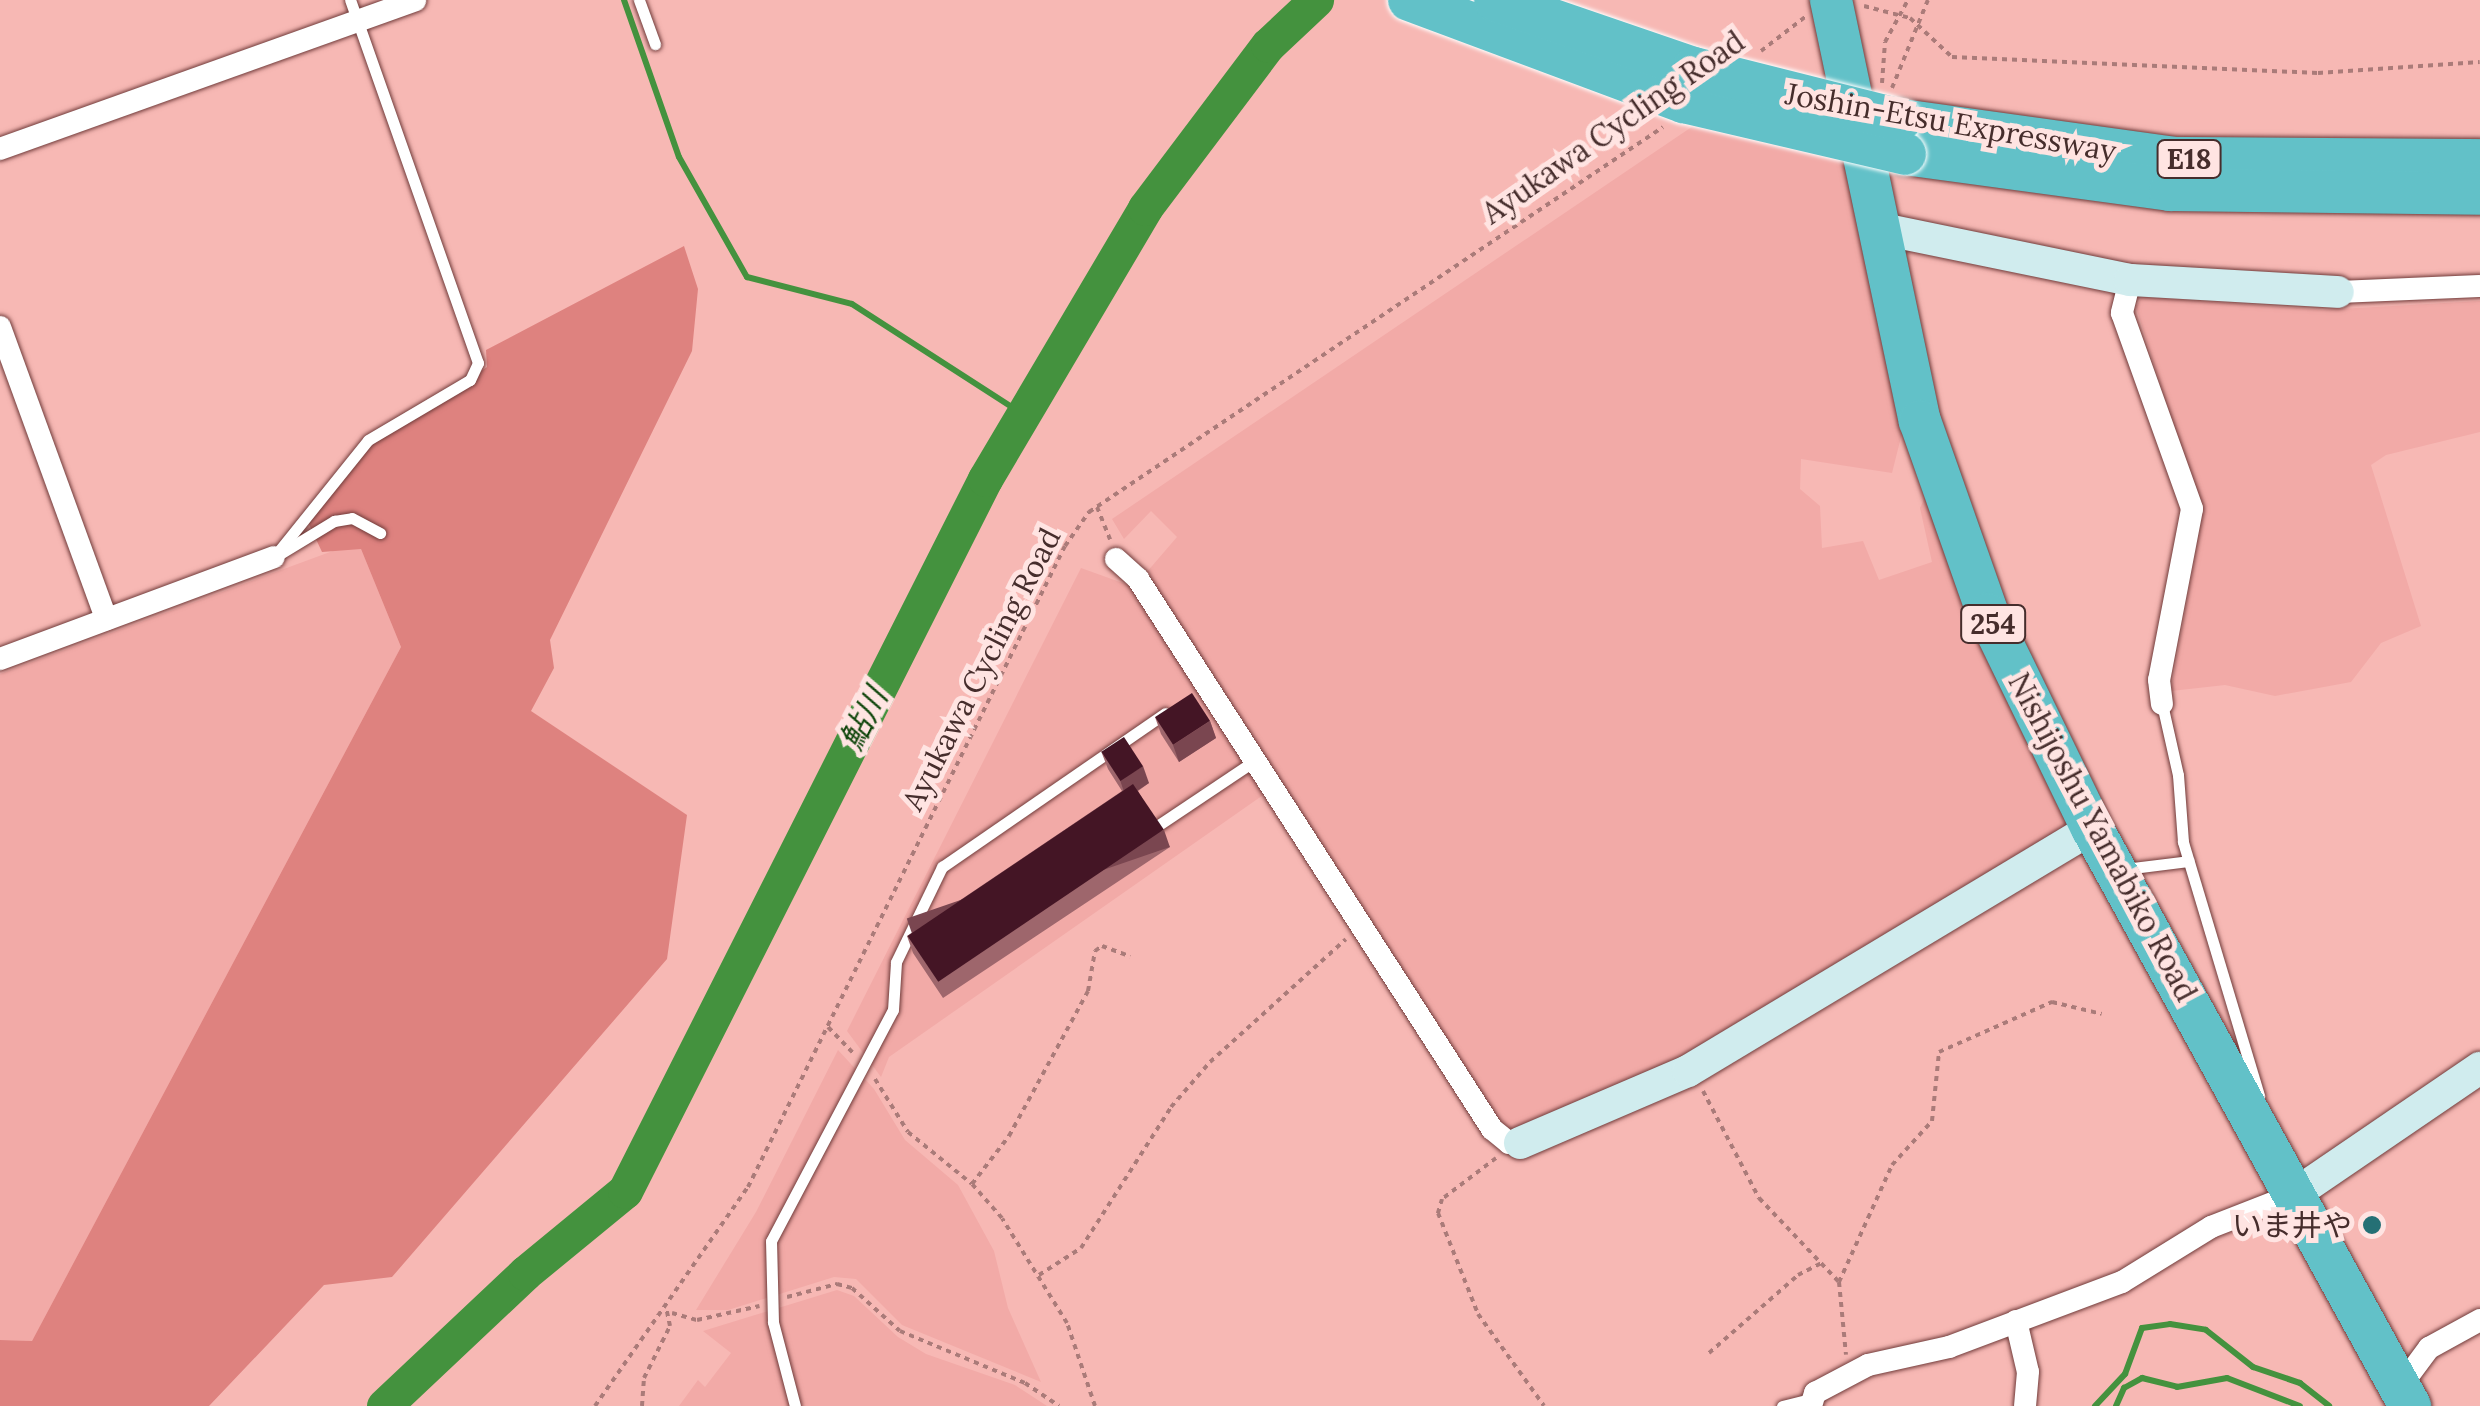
<!DOCTYPE html>
<meta charset="utf-8">
<style>
body{margin:0}
#map{position:relative;width:2480px;height:1406px;overflow:hidden;background:#f7b8b4;font-family:Lora,"Noto Sans JP",serif}
div>[style]{position:absolute}
.built>*{inset:0;background:#f2aaa7}
.green>*{inset:0;background:#de827f}
.stream>*{height:6px;margin:-3px;padding:0 3px;transform-origin:3px;border-radius:3px;background:#44923e}
.river>*{height:35px;margin:-17.5px;padding:0 17.5px;transform-origin:17.5px;border-radius:17.5px;background:#44923e}
.path>*{height:4px;margin-top:-2px;transform-origin:0;background:repeating-linear-gradient(90deg,#aa7b79 0 5px,transparent 0 10px)}
.roads{filter:drop-shadow(0 0 2px #703b3a) drop-shadow(0 0 2px #703b3a)}
.lane>*{height:11px;margin:-5.5px;padding:0 5.5px;transform-origin:5.5px;border-radius:5.5px;background:#fff}
.street>*{height:22px;margin:-11px;padding:0 11px;transform-origin:11px;border-radius:11px;background:#fff}
.secondary>*{height:32px;margin:-16px;padding:0 16px;transform-origin:16px;border-radius:16px;background:#d0ecee}
.highway>*{height:42px;margin:-21px;padding:0 21px;transform-origin:21px;border-radius:21px;background:#62c1c8}
.bridges{filter:drop-shadow(0 0 2px #fff) drop-shadow(0 0 2px #fff)}
.highway-bridge>*{height:42px;margin:-21px;padding:0 21px;transform-origin:21px;border-radius:21px;background:#62c1c8}
.wall>*{inset:0;background:#9e666c}
.shaded-wall>*{inset:0;background:#7a4650;transform-origin:0 0}
.building>*{inset:0;background:#441525;transform-origin:0 0}
.dots>*{width:28px;height:28px;translate:-50% -50%;box-sizing:border-box;border:5px solid #ffe4e2;border-radius:50%}
span{translate:-50% -50%;white-space:nowrap;text-align:center;line-height:1.15;-webkit-text-stroke:10px #ffe4e2;paint-order:stroke}
.shield-label span{padding:2px 8px;background:#ffe4e2;border:2px solid;border-radius:8px;-webkit-text-stroke-width:0}
.shield-label{font-size:28px;color:#462d2c;font-weight:700}
.street-label{font-size:30px;color:#462d2c}
.poi-label{font-size:30px;color:#462d2c}
.right{translate:-100% -50%;text-align:right}
.water-label{font-size:32px;color:#10460c;font-style:italic}
</style>
<div id="map">
<div class="built">
<div style="clip-path:polygon(1702px 120px,1843px 154px,1903px 429px,1892px 473px,1801px 459px,1800px 489px,1820px 506px,1822px 548px,1863px 541px,1879px 580px,1932px 562px,1920px 508px,1927px 493px,2071px 815px,2068px 829px,1672px 1068px,1519px 1130px,1497px 1125px,1146px 573px,1177px 537px,1151px 511px,1124px 539px,1112px 519px)"></div>
<div style="clip-path:polygon(2142px 297px,2323px 310px,2480px 301px,2480px 432px,2386px 455px,2371px 465px,2421px 626px,2381px 643px,2351px 682px,2275px 696px,2225px 685px,2171px 691px,2202px 516px,2136px 307px)"></div>
<div style="clip-path:polygon(349px 545px,361px 549px,401px 647px,32px 1341px,0 1340px,0 674px)"></div>
<div style="clip-path:polygon(1081px 568px,1131px 586px,1266px 793px,889px 1057px,881px 1077px,847px 1031px)"></div>
<div style="clip-path:polygon(838px 1050px,874px 1089px,905px 1140px,958px 1185px,994px 1251px,1008px 1308px,1041px 1382px,902px 1325px,856px 1279px,834px 1277px,728px 1310px,696px 1310px,756px 1212px)"></div>
<div style="clip-path:polygon(837px 1290px,854px 1296px,898px 1337px,926px 1354px,1015px 1385px,1047px 1406px,679px 1406px,698px 1380px,705px 1387px,731px 1353px,703px 1331px)"></div>
</div>
<div class="green">
<div style="clip-path:polygon(684px 246px,698px 289px,692px 351px,550px 640px,554px 668px,531px 711px,687px 815px,667px 959px,392px 1277px,324px 1285px,209px 1406px,0 1406px,0 1340px,32px 1341px,401px 647px,361px 549px,322px 552px,307px 520px,371px 446px,487px 367px,486px 350px)"></div>
</div>
<div class="stream">
<div style="left:624px;top:0;width:166px;rotate:70.7deg"></div>
<div style="left:679px;top:157px;width:138px;rotate:60.5deg"></div>
<div style="left:747px;top:277px;width:108px;rotate:14.4deg"></div>
<div style="left:852px;top:304px;width:203px;rotate:32.8deg"></div>
<div style="left:2095px;top:1406px;width:44px;rotate:-46.8deg"></div>
<div style="left:2125px;top:1374px;width:49px;rotate:-69.7deg"></div>
<div style="left:2142px;top:1328px;width:28px;rotate:-8deg"></div>
<div style="left:2170px;top:1324px;width:36px;rotate:9deg"></div>
<div style="left:2206px;top:1330px;width:60px;rotate:38.2deg"></div>
<div style="left:2253px;top:1367px;width:50px;rotate:18.8deg"></div>
<div style="left:2300px;top:1383px;width:37px;rotate:38deg"></div>
<div style="left:2116px;top:1406px;width:20px;rotate:-66deg"></div>
<div style="left:2124px;top:1388px;width:21px;rotate:-29deg"></div>
<div style="left:2142px;top:1378px;width:36px;rotate:14deg"></div>
<div style="left:2177px;top:1387px;width:51px;rotate:-10.2deg"></div>
<div style="left:2227px;top:1378px;width:78px;rotate:21deg"></div>
</div>
<div class="river">
<div style="left:384px;top:1406px;width:194px;rotate:-43.3deg"></div>
<div style="left:525px;top:1273px;width:129px;rotate:-39.4deg"></div>
<div style="left:625px;top:1191px;width:798px;rotate:-63.18deg"></div>
<div style="left:985px;top:479px;width:315px;rotate:-59.4deg"></div>
<div style="left:1145px;top:208px;width:204px;rotate:-53deg"></div>
<div style="left:1268px;top:45px;width:66px;rotate:-43.2deg"></div>
</div>
<div class="path">
<div style="left:1864px;top:6px;width:48px;rotate:14.6deg"></div>
<div style="left:1910px;top:18px;width:57px;rotate:42.9deg"></div>
<div style="left:1952px;top:57px;width:366px;rotate:2.5deg"></div>
<div style="left:2318px;top:73px;width:162px;rotate:-3.9deg"></div>
<div style="left:1761px;top:51px;width:56px;rotate:-37.7deg"></div>
<div style="left:1882px;top:83px;width:41px;rotate:-85.8deg"></div>
<div style="left:1885px;top:42px;width:48px;rotate:-61.3deg"></div>
<div style="left:1892px;top:88px;width:95px;rotate:-67.8deg"></div>
<div style="left:1097px;top:507px;width:35px;rotate:68deg"></div>
<div style="left:828px;top:1027px;width:36px;rotate:46deg"></div>
<div style="left:875px;top:1079px;width:62px;rotate:58.1deg"></div>
<div style="left:908px;top:1132px;width:82px;rotate:39.1deg"></div>
<div style="left:1703px;top:1091px;width:121px;rotate:62.4deg"></div>
<div style="left:1759px;top:1198px;width:116px;rotate:46.4deg"></div>
<div style="left:1839px;top:1282px;width:73px;rotate:84.5deg"></div>
<div style="left:1496px;top:1158px;width:68px;rotate:142.8deg"></div>
<div style="left:1442px;top:1199px;width:15px;rotate:106deg"></div>
<div style="left:1438px;top:1213px;width:109px;rotate:68.4deg"></div>
<div style="left:1478px;top:1314px;width:113px;rotate:54.3deg"></div>
<div style="left:1039px;top:1275px;width:50px;rotate:-32.7deg"></div>
<div style="left:1081px;top:1248px;width:167px;rotate:-57.4deg"></div>
<div style="left:1171px;top:1107px;width:60px;rotate:-49.1deg"></div>
<div style="left:1210px;top:1062px;width:183px;rotate:-42.1deg"></div>
<div style="left:1839px;top:1282px;width:128px;rotate:-65.6deg"></div>
<div style="left:1892px;top:1165px;width:59px;rotate:-47.7deg"></div>
<div style="left:1932px;top:1121px;width:69px;rotate:-84.2deg"></div>
<div style="left:1939px;top:1052px;width:124px;rotate:-23.9deg"></div>
<div style="left:2052px;top:1002px;width:51px;rotate:13.5deg"></div>
<div style="left:787px;top:1297px;width:52px;rotate:-14.6deg"></div>
<div style="left:837px;top:1284px;width:16px;rotate:15deg"></div>
<div style="left:852px;top:1288px;width:64px;rotate:41.9deg"></div>
<div style="left:900px;top:1331px;width:135px;rotate:22.6deg"></div>
<div style="left:1025px;top:1383px;width:41px;rotate:34.1deg"></div>
<div style="left:672px;top:1313px;width:26px;rotate:16deg"></div>
<div style="left:697px;top:1320px;width:64px;rotate:-12.7deg"></div>
<div style="left:1709px;top:1353px;width:118px;rotate:-41.2deg"></div>
<div style="left:1798px;top:1275px;width:27px;rotate:-27deg"></div>
<div style="left:595px;top:1406px;width:267px;rotate:-55.1deg"></div>
<div style="left:748px;top:1187px;width:715px;rotate:-63.69deg"></div>
<div style="left:1065px;top:546px;width:42px;rotate:-54.8deg"></div>
<div style="left:1089px;top:512px;width:691px;rotate:-33.85deg"></div>
<div style="left:642px;top:1406px;width:28px;rotate:-86deg"></div>
<div style="left:644px;top:1378px;width:58px;rotate:-63.4deg"></div>
<div style="left:670px;top:1326px;width:19px;rotate:-102deg"></div>
<div style="left:1095px;top:1406px;width:88px;rotate:-108.6deg"></div>
<div style="left:1067px;top:1323px;width:123px;rotate:-121.8deg"></div>
<div style="left:1002px;top:1218px;width:45px;rotate:-131.4deg"></div>
<div style="left:972px;top:1184px;width:61px;rotate:-52.4deg"></div>
<div style="left:1009px;top:1136px;width:165px;rotate:-61.4deg"></div>
<div style="left:1088px;top:991px;width:41px;rotate:-80.1deg"></div>
<div style="left:1095px;top:951px;width:9px;rotate:-36deg"></div>
<div style="left:1102px;top:946px;width:30px;rotate:20deg"></div>
</div>
<div class="roads">
<div class="lane">
<div style="left:639px;top:0;width:47px;rotate:70deg"></div>
<div style="left:278px;top:555px;width:66px;rotate:-31.3deg"></div>
<div style="left:334px;top:521px;width:18px;rotate:-9deg"></div>
<div style="left:352px;top:518px;width:32px;rotate:28deg"></div>
<div style="left:274px;top:557px;width:150px;rotate:-51.2deg"></div>
<div style="left:368px;top:440px;width:118px;rotate:-30.5deg"></div>
<div style="left:470px;top:380px;width:19px;rotate:-65deg"></div>
<div style="left:478px;top:363px;width:385px;rotate:-109.4deg"></div>
<div style="left:2162px;top:704px;width:73px;rotate:77.3deg"></div>
<div style="left:2178px;top:775px;width:67px;rotate:85.7deg"></div>
<div style="left:2183px;top:842px;width:265px;rotate:73.3deg"></div>
<div style="left:1160px;top:824px;width:113px;rotate:-33.8deg"></div>
<div style="left:2124px;top:869px;width:65px;rotate:-7deg"></div>
<div style="left:795px;top:1406px;width:87px;rotate:-104.7deg"></div>
<div style="left:773px;top:1322px;width:81px;rotate:-91.4deg"></div>
<div style="left:771px;top:1241px;width:261px;rotate:-62.2deg"></div>
<div style="left:893px;top:1010px;width:48px;rotate:-86.4deg"></div>
<div style="left:896px;top:962px;width:106px;rotate:-64.2deg"></div>
<div style="left:942px;top:867px;width:271px;rotate:-34.6deg"></div>
<div style="left:1782px;top:1406px;width:30px;rotate:-14deg"></div>
</div>
<div class="street">
<div style="left:0;top:149px;width:441px;rotate:-19.7deg"></div>
<div style="left:2130px;top:280px;width:34px;rotate:104deg"></div>
<div style="left:2122px;top:313px;width:208px;rotate:70.3deg"></div>
<div style="left:2192px;top:509px;width:174px;rotate:100.9deg"></div>
<div style="left:2159px;top:680px;width:24px;rotate:83deg"></div>
<div style="left:2338px;top:292px;width:142px;rotate:-2.4deg"></div>
<div style="left:0;top:327px;width:311px;rotate:70deg"></div>
<div style="left:1116px;top:559px;width:30px;rotate:42deg"></div>
<div style="left:1138px;top:579px;width:654px;rotate:57.23deg"></div>
<div style="left:1492px;top:1129px;width:22px;rotate:39deg"></div>
<div style="left:1509px;top:1143px;width:11px"></div>
<div style="left:0;top:659px;width:292px;rotate:-20.4deg"></div>
<div style="left:2016px;top:1321px;width:52px;rotate:76.8deg"></div>
<div style="left:2028px;top:1372px;width:34px;rotate:95deg"></div>
<div style="left:2400px;top:1387px;width:49px;rotate:-53.4deg"></div>
<div style="left:2429px;top:1348px;width:58px;rotate:-28.8deg"></div>
<div style="left:1811px;top:1406px;width:14px;rotate:-73deg"></div>
<div style="left:1815px;top:1393px;width:60px;rotate:-27.8deg"></div>
<div style="left:1868px;top:1365px;width:83px;rotate:-12.5deg"></div>
<div style="left:1949px;top:1347px;width:185px;rotate:-20.6deg"></div>
<div style="left:2122px;top:1282px;width:105px;rotate:-31.7deg"></div>
<div style="left:2211px;top:1227px;width:90px;rotate:-21.4deg"></div>
</div>
<div class="secondary">
<div style="left:1882px;top:229px;width:253px;rotate:11.6deg"></div>
<div style="left:2130px;top:280px;width:208px;rotate:3.3deg"></div>
<div style="left:1520px;top:1143px;width:183px;rotate:-23.2deg"></div>
<div style="left:1688px;top:1071px;width:471px;rotate:-31deg"></div>
<div style="left:2295px;top:1194px;width:224px;rotate:-34.3deg"></div>
</div>
<div class="highway">
<div style="left:1831px;top:0;width:430px;rotate:78.1deg"></div>
<div style="left:1920px;top:421px;width:205px;rotate:70.6deg"></div>
<div style="left:1988px;top:614px;width:238px;rotate:64.1deg"></div>
<div style="left:2092px;top:828px;width:660px;rotate:61.18deg"></div>
<div style="left:1901px;top:120px;width:276px;rotate:7.9deg"></div>
<div style="left:2174px;top:158px;width:306px;rotate:0.4deg"></div>
<div style="left:1905px;top:154px;width:267px;rotate:7.7deg"></div>
<div style="left:2170px;top:190px;width:310px;rotate:0.7deg"></div>
</div>
</div>
<div class="bridges">
<div class="highway-bridge">
<div style="left:1409px;top:0;width:293px;rotate:20.4deg"></div>
<div style="left:1684px;top:102px;width:227px;rotate:13.2deg"></div>
<div style="left:1495px;top:0;width:210px;rotate:18.9deg"></div>
<div style="left:1694px;top:68px;width:213px;rotate:14.1deg"></div>
</div>
</div>
<div class="wall">
<div style="clip-path:polygon(1155px 717px,1210px 721px,1216px 738px,1179px 762px,1161px 734px)"></div>
<div style="clip-path:polygon(1101px 751px,1149px 783px,1138px 791px,1170px 847px,943px 998px,913px 953px,907px 936px,1122px 791px,1108px 769px)"></div>
</div>
<div class="shaded-wall">
<div style="clip-path:polygon(1210px 721px,1216px 738px,1179px 762px,1173px 745px)"></div>
<div style="clip-path:polygon(1143px 766px,1149px 783px,1126px 798px,1120px 780px)"></div>
<div style="left:1164px;top:830px;width:18px;height:272px;rotate:71deg"></div>
</div>
<div class="building">
<div style="left:1192px;top:693px;width:33px;height:44px;rotate:57deg"></div>
<div style="left:1124px;top:737px;width:35px;height:27px;rotate:57deg"></div>
<div style="left:1133px;top:784px;width:55px;height:272px;rotate:56deg"></div>
</div>
<div class="dots">
<div style="left:2372px;top:1225px;background:#257075"></div>
</div>
<div class="shield-label">
<span style="left:2189px;top:159px">E18</span>
<span style="left:1993px;top:624px">254</span>
</div>
<div class="street-label">
<span style="left:1951px;top:122px;rotate:10deg">Joshin-Etsu Expressway</span>
<span style="left:1613px;top:127px;rotate:-35deg">Ayukawa Cycling Road</span>
<span style="left:981px;top:669px;rotate:-63deg">Ayukawa Cycling Road</span>
<span style="left:2103px;top:837px;rotate:62deg">Nishijoshu Yamabiko Road</span>
</div>
<div class="poi-label">
<span class="right" style="left:2352px;top:1225px">いま井や</span>
</div>
<div class="water-label">
<span style="left:864px;top:719px;rotate:-63deg">鮎川</span>
</div>
</div>
